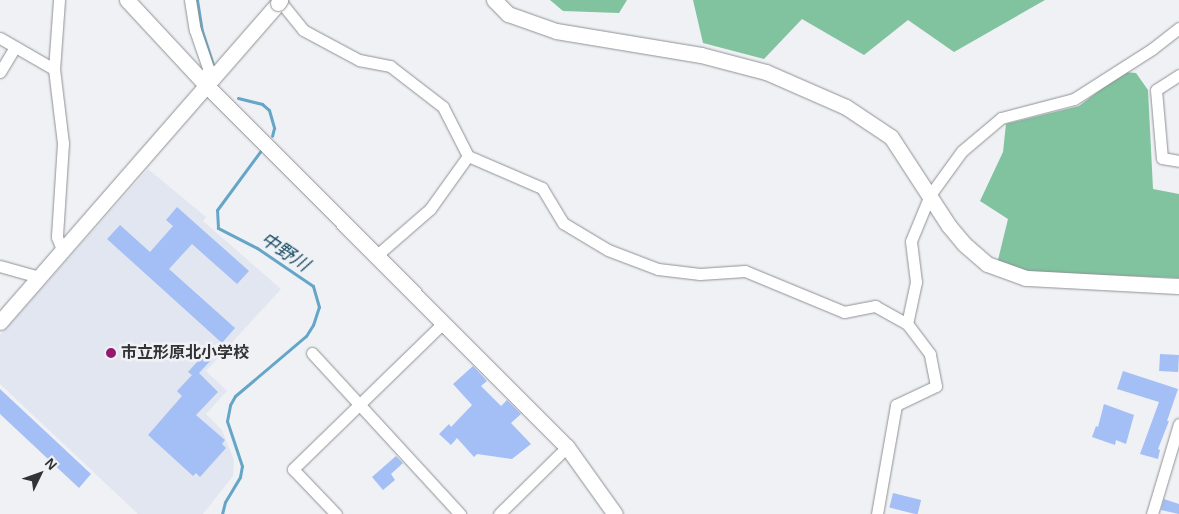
<!DOCTYPE html>
<meta charset="utf-8">
<style>
body{margin:0}
#map{position:relative;width:1179px;height:514px;overflow:hidden;background:#eff1f5;font-family:Arial,"Noto Sans JP",sans-serif}
div>[style]{position:absolute}
.built>*{inset:0;background:#e1e6f1}
.forest>*{inset:0;background:#81c29f}
.stream>*{height:3px;margin:-1.5px;padding:0 1.5px;transform-origin:1.5px;border-radius:1.5px;background:#65a6c8}
.building>*{inset:0;background:#a3bff5;transform-origin:0 0}
.roads{filter:drop-shadow(0 0 1px #8f9194) drop-shadow(0 0 1px #8f9194)}
.minor>*{height:11px;margin:-5.5px;padding:0 5.5px;transform-origin:5.5px;border-radius:5.5px;background:#fff}
.tertiary>*{height:15px;margin:-7.5px;padding:0 7.5px;transform-origin:7.5px;border-radius:7.5px;background:#fff}
.bridges{filter:drop-shadow(0 0 1px #8f9194) drop-shadow(0 0 1px #8f9194)}
.tertiary-bridge>*{height:15px;margin:-7.5px;padding:0 7.5px;transform-origin:7.5px;border-radius:7.5px;background:#fff}
.dots>*{width:14px;height:14px;translate:-50% -50%;box-sizing:border-box;border:2px solid #eff1f5;border-radius:50%}
span{translate:-50% -50%;white-space:nowrap;text-align:center;line-height:1.15;-webkit-text-stroke:5px #eff1f5;paint-order:stroke}
.poi-label{font-size:16px;color:#333335;font-weight:700}
.left{translate:0 -50%;text-align:left}
.water-label{font-size:18px;color:#194d66;font-style:italic}
.north{position:absolute;left:15px;top:449px;width:50px;height:50px;-webkit-text-stroke:4px #eff1f5;paint-order:stroke;rotate:48deg;font-size:14px;font-weight:700;line-height:20px;text-align:center;color:#333335}
.north::after{content:'';display:block;margin:auto;width:18px;height:22px;background:#333335;clip-path:polygon(50% 0,100% 100%,50% 72%,0 100%)}
</style>
<div id="map">
<div class="built">
<div style="clip-path:polygon(148px 169px,206px 217px,203px 221px,281px 289px,206px 371px,227px 391px,206px 414px,222px 430px,234px 460px,233px 476px,203px 514px,138px 514px,0 384px,0 335px)"></div>
</div>
<div class="forest">
<div style="clip-path:polygon(550px 0,627px 0,619px 13px,563px 11px)"></div>
<div style="clip-path:polygon(693px 0,1045px 0,954px 52px,908px 20px,864px 55px,802px 19px,764px 59px,703px 43px)"></div>
<div style="clip-path:polygon(1124px 72px,1136px 73px,1148px 90px,1153px 189px,1179px 194px,1179px 278px,1026px 272px,998px 260px,1008px 219px,980px 201px,1003px 152px,1006px 124px,1079px 106px)"></div>
</div>
<div class="stream">
<div style="left:197px;top:0;width:31px;rotate:81deg"></div>
<div style="left:202px;top:31px;width:35px;rotate:72deg"></div>
<div style="left:238px;top:98px;width:25px;rotate:14deg"></div>
<div style="left:262px;top:104px;width:9px;rotate:41deg"></div>
<div style="left:269px;top:110px;width:19px;rotate:74deg"></div>
<div style="left:274px;top:128px;width:8px;rotate:104deg"></div>
<div style="left:222px;top:514px;width:12px;rotate:-76deg"></div>
<div style="left:225px;top:502px;width:29px;rotate:-59deg"></div>
<div style="left:240px;top:477px;width:11px;rotate:-80deg"></div>
<div style="left:242px;top:466px;width:47px;rotate:-108.4deg"></div>
<div style="left:227px;top:421px;width:16px;rotate:-79deg"></div>
<div style="left:230px;top:405px;width:10px;rotate:-61deg"></div>
<div style="left:235px;top:396px;width:93px;rotate:-40.2deg"></div>
<div style="left:306px;top:336px;width:13px;rotate:-58deg"></div>
<div style="left:313px;top:325px;width:19px;rotate:-72deg"></div>
<div style="left:319px;top:307px;width:22px;rotate:-106deg"></div>
<div style="left:313px;top:286px;width:68px;rotate:-145.8deg"></div>
<div style="left:257px;top:248px;width:44px;rotate:-152.9deg"></div>
<div style="left:218px;top:228px;width:18px;rotate:-93deg"></div>
<div style="left:217px;top:210px;width:76px;rotate:-53.6deg"></div>
</div>
<div class="building">
<div style="clip-path:polygon(177px 207px,249px 271px,237px 284px,192px 244px,169px 269px,235px 328px,222px 343px,107px 239px,120px 225px,150px 252px,173px 226px,166px 220px)"></div>
<div style="clip-path:polygon(206px 352px,213px 358px,199px 373px,218px 392px,196px 415px,225px 440px,222px 444px,226px 448px,200px 477px,196px 473px,193px 476px,148px 435px,182px 396px,177px 391px,192px 375px,188px 372px)"></div>
<div style="left:1160px;top:354px;width:19px;height:17px;rotate:3deg"></div>
<div style="clip-path:polygon(473px 366px,487px 381px,481px 386px,501px 406px,507px 400px,521px 414px,511px 423px,531px 444px,512px 459px,477px 454px,474px 457px,457px 438px,451px 445px,439px 434px,449px 424px,451px 427px,472px 405px,453px 384px)"></div>
<div style="clip-path:polygon(1123px 371px,1178px 389px,1167px 421px,1169px 421px,1158px 449px,1160px 450px,1158px 459px,1140px 454px,1159px 402px,1117px 389px)"></div>
<div style="clip-path:polygon(0 389px,91px 474px,79px 488px,0 414px)"></div>
<div style="clip-path:polygon(1104px 404px,1134px 415px,1126px 444px,1116px 440px,1115px 445px,1092px 437px,1096px 426px,1098px 427px)"></div>
<div style="clip-path:polygon(396px 456px,403px 463px,391px 474px,395px 480px,383px 490px,372px 477px)"></div>
<div style="left:893px;top:493px;width:29px;height:15px;rotate:14deg"></div>
<div style="clip-path:polygon(1164px 499px,1179px 504px,1179px 514px,1161px 510px)"></div>
</div>
<div class="roads">
<div class="minor">
<div style="left:59px;top:0;width:69px;rotate:94.1deg"></div>
<div style="left:54px;top:69px;width:75px;rotate:83.1deg"></div>
<div style="left:63px;top:143px;width:94px;rotate:93.7deg"></div>
<div style="left:57px;top:237px;width:16px;rotate:68deg"></div>
<div style="left:190px;top:0;width:30px;rotate:81deg"></div>
<div style="left:195px;top:30px;width:40px;rotate:71.1deg"></div>
<div style="left:208px;top:68px;width:18px;rotate:93deg"></div>
<div style="left:279px;top:0;width:38px;rotate:51deg"></div>
<div style="left:303px;top:30px;width:64px;rotate:28.2deg"></div>
<div style="left:359px;top:60px;width:32px;rotate:11deg"></div>
<div style="left:390px;top:66px;width:67px;rotate:37.7deg"></div>
<div style="left:443px;top:107px;width:55px;rotate:63deg"></div>
<div style="left:468px;top:156px;width:81px;rotate:23.4deg"></div>
<div style="left:542px;top:188px;width:41px;rotate:59deg"></div>
<div style="left:563px;top:223px;width:52px;rotate:31deg"></div>
<div style="left:608px;top:250px;width:53px;rotate:20.8deg"></div>
<div style="left:658px;top:269px;width:42px;rotate:6.8deg"></div>
<div style="left:700px;top:274px;width:45px;rotate:-3.8deg"></div>
<div style="left:745px;top:271px;width:107px;rotate:22.5deg"></div>
<div style="left:844px;top:312px;width:32px;rotate:-11deg"></div>
<div style="left:875px;top:306px;width:37px;rotate:29deg"></div>
<div style="left:0;top:38px;width:62px;rotate:29.9deg"></div>
<div style="left:0;top:72px;width:29px;rotate:-59deg"></div>
<div style="left:1179px;top:75px;width:27px;rotate:147deg"></div>
<div style="left:1156px;top:90px;width:68px;rotate:85deg"></div>
<div style="left:1162px;top:158px;width:17px;rotate:10deg"></div>
<div style="left:377px;top:255px;width:70px;rotate:-41deg"></div>
<div style="left:430px;top:209px;width:65px;rotate:-54.4deg"></div>
<div style="left:0;top:266px;width:41px;rotate:15.8deg"></div>
<div style="left:312px;top:353px;width:219px;rotate:47.4deg"></div>
<div style="left:336px;top:514px;width:62px;rotate:-133.7deg"></div>
<div style="left:293px;top:469px;width:211px;rotate:-44.2deg"></div>
<div style="left:499px;top:514px;width:95px;rotate:-44.6deg"></div>
<div style="left:877px;top:514px;width:111px;rotate:-80.1deg"></div>
<div style="left:896px;top:405px;width:44px;rotate:-25.4deg"></div>
<div style="left:936px;top:386px;width:33px;rotate:-101deg"></div>
<div style="left:930px;top:354px;width:38px;rotate:-127deg"></div>
<div style="left:907px;top:324px;width:43px;rotate:-77.9deg"></div>
<div style="left:916px;top:282px;width:41px;rotate:-97deg"></div>
<div style="left:911px;top:241px;width:50px;rotate:-67.6deg"></div>
<div style="left:930px;top:195px;width:54px;rotate:-54deg"></div>
<div style="left:962px;top:151px;width:51px;rotate:-40.2deg"></div>
<div style="left:1001px;top:118px;width:75px;rotate:-14.6deg"></div>
<div style="left:1074px;top:99px;width:93px;rotate:-32.7deg"></div>
<div style="left:1152px;top:49px;width:34px;rotate:-38deg"></div>
<div style="left:1152px;top:514px;width:94px;rotate:-73.3deg"></div>
</div>
<div class="tertiary">
<div style="left:127px;top:0;width:117px;rotate:47.1deg"></div>
<div style="left:207px;top:86px;width:510px;rotate:45.08deg"></div>
<div style="left:567px;top:447px;width:82px;rotate:54.4deg"></div>
<div style="left:494px;top:0;width:20px;rotate:45deg"></div>
<div style="left:508px;top:14px;width:51px;rotate:19.5deg"></div>
<div style="left:556px;top:31px;width:147px;rotate:9.4deg"></div>
<div style="left:701px;top:55px;width:67px;rotate:14.7deg"></div>
<div style="left:766px;top:72px;width:87px;rotate:23.6deg"></div>
<div style="left:846px;top:107px;width:54px;rotate:33.7deg"></div>
<div style="left:891px;top:137px;width:106px;rotate:56.9deg"></div>
<div style="left:949px;top:226px;width:23px;rotate:50deg"></div>
<div style="left:964px;top:244px;width:30px;rotate:41deg"></div>
<div style="left:987px;top:264px;width:41px;rotate:19.7deg"></div>
<div style="left:1026px;top:278px;width:153px;rotate:3deg"></div>
<div style="left:0;top:322px;width:423px;rotate:-48.9deg"></div>
</div>
</div>
<div class="bridges">
<div class="tertiary-bridge">
<div style="left:278px;top:3px;width:4px;rotate:-56deg"></div>
</div>
</div>
<div class="dots">
<div style="left:111px;top:353px;background:#96176f"></div>
</div>
<div class="poi-label">
<span class="left" style="left:121px;top:353px">市立形原北小学校</span>
</div>
<div class="water-label">
<span style="left:285px;top:252px;rotate:34deg">中野川</span>
</div>
<div class="north">N</div>
</div>
